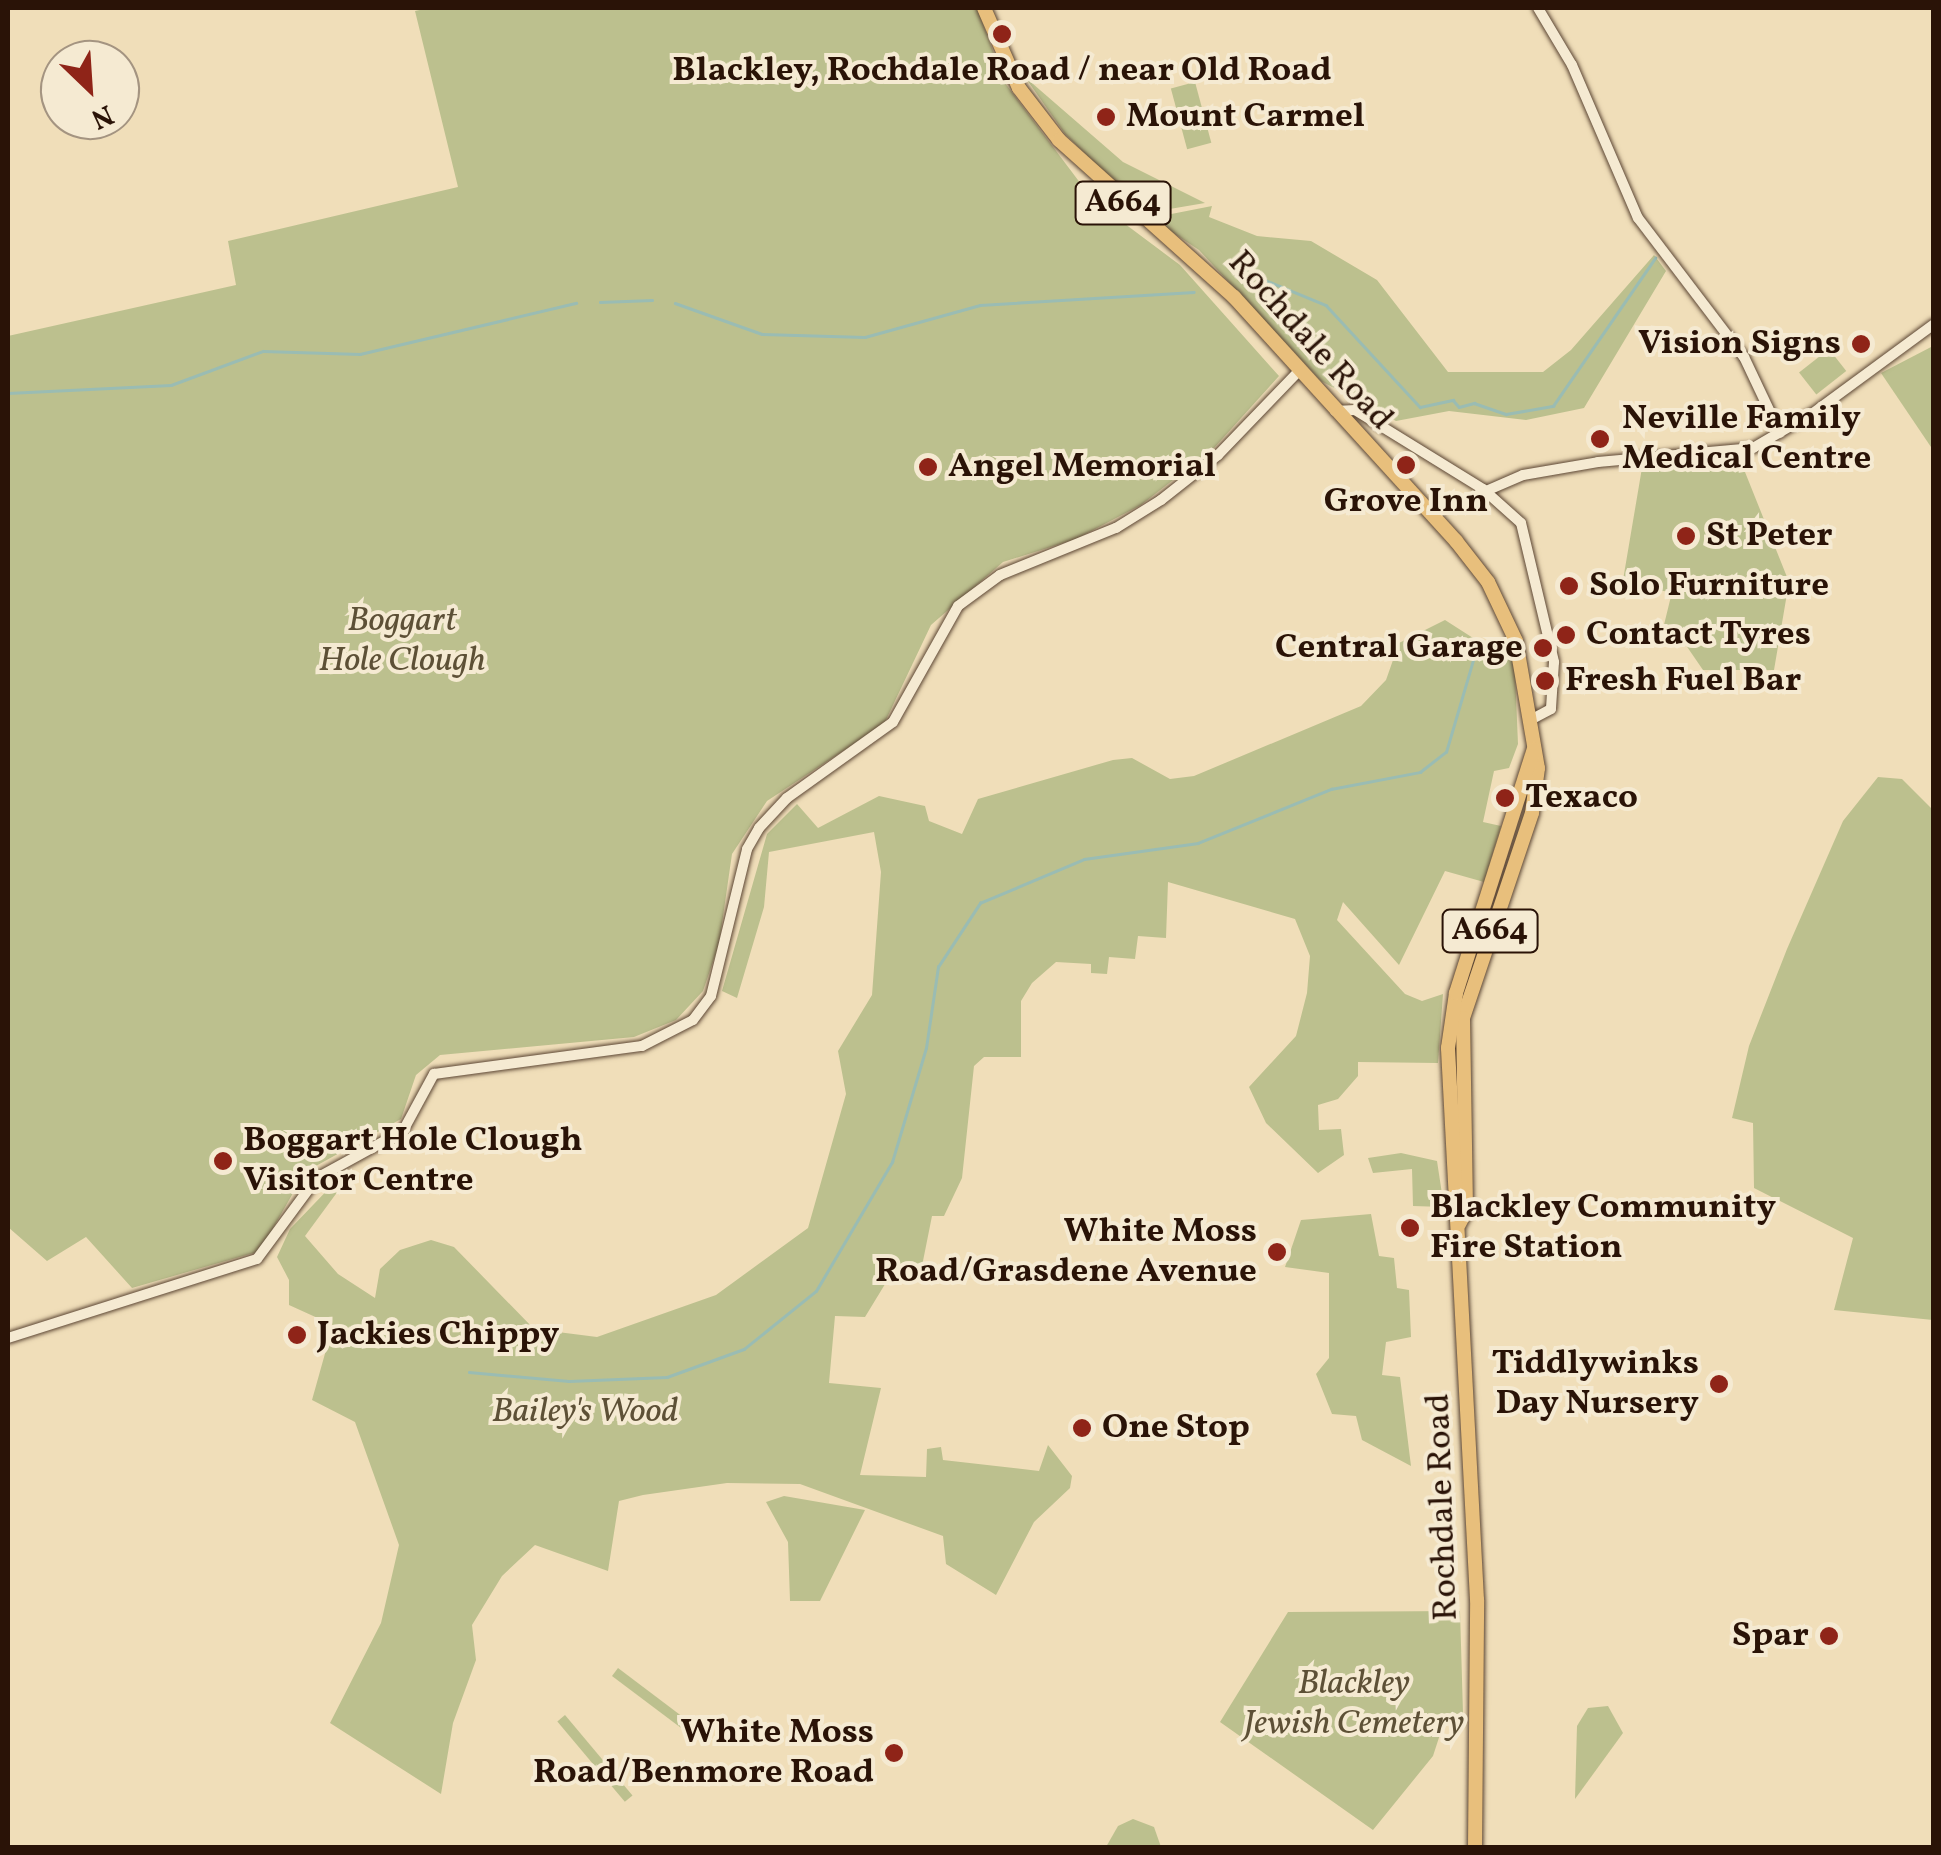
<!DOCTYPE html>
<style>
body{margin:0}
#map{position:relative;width:1941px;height:1855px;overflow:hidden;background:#f0deb9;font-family:Vollkorn,serif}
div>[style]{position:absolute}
.green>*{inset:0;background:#bcc08e;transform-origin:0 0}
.stream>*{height:2.5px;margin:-1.25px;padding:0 1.25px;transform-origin:1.25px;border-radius:1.25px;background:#9abcb3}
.roads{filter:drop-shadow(0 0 2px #5c4634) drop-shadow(0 0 2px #5c4634)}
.minor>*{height:10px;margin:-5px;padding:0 5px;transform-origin:5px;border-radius:5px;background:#f5ead2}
.major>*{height:14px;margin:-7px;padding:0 7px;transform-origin:7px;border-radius:7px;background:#e8bf7c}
.dots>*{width:28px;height:28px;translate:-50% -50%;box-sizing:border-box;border:5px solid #f5ead2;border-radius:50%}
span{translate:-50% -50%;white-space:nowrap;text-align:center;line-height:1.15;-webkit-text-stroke:8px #f5ead2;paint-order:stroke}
.shield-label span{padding:2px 8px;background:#f5ead2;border:2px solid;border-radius:8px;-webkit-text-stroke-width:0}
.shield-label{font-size:32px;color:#2a1307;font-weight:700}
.poi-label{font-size:35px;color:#2a1307;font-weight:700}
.left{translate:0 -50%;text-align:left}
.right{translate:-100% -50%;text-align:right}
.street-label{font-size:35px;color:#2a1307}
.park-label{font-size:35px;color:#5d5036;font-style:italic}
.frame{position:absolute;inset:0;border:10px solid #2a1307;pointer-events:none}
.north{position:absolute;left:40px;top:40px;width:100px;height:100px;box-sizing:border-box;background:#f5ead2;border:2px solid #a49481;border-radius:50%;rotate:155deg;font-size:28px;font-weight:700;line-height:40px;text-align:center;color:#2a1307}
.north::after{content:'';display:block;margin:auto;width:35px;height:45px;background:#8f2418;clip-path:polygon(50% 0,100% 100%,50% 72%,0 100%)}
</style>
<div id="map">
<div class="green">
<div style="clip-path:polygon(429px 8px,977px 8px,1005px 83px,1093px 200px,1180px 265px,1279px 376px,1214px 448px,1141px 505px,1076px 539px,1003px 562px,931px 625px,884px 724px,767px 801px,732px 854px,719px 944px,703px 991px,676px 1020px,634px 1037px,440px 1055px,416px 1075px,401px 1119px,305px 1172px,260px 1251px,132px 1288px,86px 1237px,47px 1261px,8px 1227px,8px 336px,236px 285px,228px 241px,458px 187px,415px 11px)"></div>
<div style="clip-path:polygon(1025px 77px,1123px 162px,1205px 203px,1146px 213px,1065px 134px)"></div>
<div style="left:1195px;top:82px;width:63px;height:25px;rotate:75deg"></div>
<div style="clip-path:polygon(1212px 206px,1209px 217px,1257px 236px,1311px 241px,1377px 280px,1448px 372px,1543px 372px,1571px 350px,1654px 255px,1666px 271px,1584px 408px,1526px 420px,1449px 411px,1396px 421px,1321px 381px,1199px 250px,1151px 218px)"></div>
<div style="clip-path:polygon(1933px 346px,1933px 450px,1881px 373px)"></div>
<div style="left:1829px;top:349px;width:28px;height:38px;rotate:52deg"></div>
<div style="clip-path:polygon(1644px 456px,1739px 457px,1789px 582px,1774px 670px,1703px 670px,1681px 638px,1662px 633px,1672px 592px,1622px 586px)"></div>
<div style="clip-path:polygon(1445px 620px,1498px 654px,1509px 650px,1515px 673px,1518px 744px,1509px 768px,1494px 771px,1483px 822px,1501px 826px,1484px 882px,1445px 871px,1399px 965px,1343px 902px,1337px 920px,1405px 994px,1422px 1001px,1443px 994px,1438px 1063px,1358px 1062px,1358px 1076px,1338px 1099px,1318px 1105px,1319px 1130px,1341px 1129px,1344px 1155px,1318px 1173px,1266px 1123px,1249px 1087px,1296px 1036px,1307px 993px,1310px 956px,1295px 919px,1168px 882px,1166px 938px,1138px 936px,1135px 959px,1109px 957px,1107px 974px,1091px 973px,1091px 964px,1056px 962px,1032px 983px,1021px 1001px,1021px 1057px,984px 1057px,974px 1066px,962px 1178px,944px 1216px,932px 1216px,920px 1276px,890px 1276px,865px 1317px,835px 1316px,829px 1383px,881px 1388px,860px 1475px,926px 1477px,927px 1449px,941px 1447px,943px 1460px,1039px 1471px,1048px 1445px,1072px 1476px,1070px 1488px,1034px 1522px,996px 1595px,946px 1564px,943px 1536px,800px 1484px,727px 1483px,643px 1495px,619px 1501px,608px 1571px,535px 1545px,502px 1576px,472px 1625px,476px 1660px,453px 1723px,441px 1794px,330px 1723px,381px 1623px,399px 1545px,355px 1422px,312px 1400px,333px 1325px,289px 1305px,289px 1280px,277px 1257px,290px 1229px,337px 1180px,341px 1187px,305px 1236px,338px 1274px,375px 1298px,380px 1269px,400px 1250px,431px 1240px,454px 1247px,534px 1329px,597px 1337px,716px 1295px,808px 1228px,846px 1094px,838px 1051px,872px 995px,881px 872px,874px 832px,769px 852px,764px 907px,737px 998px,722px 991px,767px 834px,797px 804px,818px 828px,879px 796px,925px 806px,929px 821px,962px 834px,978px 799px,1113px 760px,1132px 758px,1170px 779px,1194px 776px,1361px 706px,1386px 680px,1399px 643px)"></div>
<div style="clip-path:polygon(1878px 777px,1902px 779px,1933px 810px,1933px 1320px,1834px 1310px,1853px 1238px,1754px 1188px,1753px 1123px,1732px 1118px,1749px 1046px,1787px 949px,1843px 821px)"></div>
<div style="clip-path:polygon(1401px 1153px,1437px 1161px,1444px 1207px,1413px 1206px,1412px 1169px,1373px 1173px,1368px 1158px)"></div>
<div style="clip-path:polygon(1371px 1214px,1379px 1256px,1394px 1258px,1397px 1288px,1409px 1290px,1411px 1337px,1386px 1342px,1382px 1375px,1400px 1377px,1411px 1466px,1362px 1440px,1356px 1416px,1332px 1414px,1316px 1374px,1329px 1358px,1329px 1273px,1285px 1267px,1301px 1220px)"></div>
<div style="clip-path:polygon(784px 1496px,865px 1510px,820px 1601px,790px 1601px,788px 1542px,766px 1502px)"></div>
<div style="clip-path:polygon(1460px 1611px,1463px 1713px,1446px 1716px,1433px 1756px,1373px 1830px,1220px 1722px,1288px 1612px)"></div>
<div style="left:618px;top:1668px;width:102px;height:10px;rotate:37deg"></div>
<div style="clip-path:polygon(1608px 1706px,1623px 1733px,1575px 1799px,1577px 1726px,1588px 1708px)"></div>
<div style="left:565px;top:1715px;width:105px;height:10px;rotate:50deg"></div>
<div style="clip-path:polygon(1133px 1819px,1154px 1827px,1161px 1847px,1106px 1847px,1118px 1826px)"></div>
</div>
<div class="stream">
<div style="left:1243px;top:271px;width:90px;rotate:22.3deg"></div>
<div style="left:1326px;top:305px;width:139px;rotate:47.3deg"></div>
<div style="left:1420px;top:407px;width:34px;rotate:-12deg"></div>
<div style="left:1453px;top:400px;width:9px;rotate:49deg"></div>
<div style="left:1459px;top:407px;width:16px;rotate:-15deg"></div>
<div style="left:1474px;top:403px;width:34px;rotate:19deg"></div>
<div style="left:1506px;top:414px;width:48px;rotate:-9.7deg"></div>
<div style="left:1553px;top:406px;width:180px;rotate:-55.4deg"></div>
<div style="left:600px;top:302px;width:52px;rotate:-2.2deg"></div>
<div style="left:675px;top:303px;width:92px;rotate:19.6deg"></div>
<div style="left:762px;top:334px;width:103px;rotate:1.7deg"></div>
<div style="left:865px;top:337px;width:119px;rotate:-15.5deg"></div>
<div style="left:980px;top:305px;width:214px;rotate:-3.5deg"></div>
<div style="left:8px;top:393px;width:163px;rotate:-2.8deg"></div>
<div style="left:171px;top:385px;width:98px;rotate:-20.3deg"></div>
<div style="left:263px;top:351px;width:97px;rotate:1.8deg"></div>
<div style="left:360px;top:354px;width:222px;rotate:-13.3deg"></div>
<div style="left:469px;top:1372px;width:100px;rotate:5.1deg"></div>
<div style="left:569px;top:1381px;width:98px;rotate:-2.3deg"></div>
<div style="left:667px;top:1377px;width:82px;rotate:-20deg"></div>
<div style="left:744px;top:1349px;width:92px;rotate:-38.9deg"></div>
<div style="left:816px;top:1291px;width:150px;rotate:-59.5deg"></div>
<div style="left:892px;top:1162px;width:119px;rotate:-73.4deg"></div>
<div style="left:926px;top:1048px;width:82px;rotate:-81.6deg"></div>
<div style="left:938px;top:967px;width:77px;rotate:-56.7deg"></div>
<div style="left:980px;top:903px;width:113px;rotate:-22.9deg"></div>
<div style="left:1084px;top:859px;width:115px;rotate:-8deg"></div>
<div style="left:1198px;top:843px;width:144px;rotate:-22.1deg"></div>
<div style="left:1331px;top:789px;width:91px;rotate:-10.8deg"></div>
<div style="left:1420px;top:772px;width:33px;rotate:-38deg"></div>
<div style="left:1446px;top:752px;width:99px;rotate:-73.6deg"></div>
</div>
<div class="roads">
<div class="minor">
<div style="left:1538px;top:8px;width:66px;rotate:59.2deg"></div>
<div style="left:1572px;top:65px;width:167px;rotate:66.7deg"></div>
<div style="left:1638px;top:218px;width:175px;rotate:52.7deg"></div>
<div style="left:1744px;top:357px;width:84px;rotate:64.7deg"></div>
<div style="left:1335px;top:411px;width:20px;rotate:-3deg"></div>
<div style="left:1355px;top:410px;width:150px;rotate:31.7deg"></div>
<div style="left:1483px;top:489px;width:51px;rotate:41.8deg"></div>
<div style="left:1521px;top:523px;width:143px;rotate:76.6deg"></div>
<div style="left:1554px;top:662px;width:47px;rotate:93.7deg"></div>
<div style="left:1551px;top:709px;width:21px;rotate:152deg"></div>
<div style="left:1486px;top:491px;width:40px;rotate:-23.4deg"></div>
<div style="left:1523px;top:475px;width:76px;rotate:-9.8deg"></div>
<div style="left:1598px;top:462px;width:156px;rotate:-5.2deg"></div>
<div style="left:1753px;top:448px;width:69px;rotate:-30.3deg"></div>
<div style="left:1813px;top:413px;width:150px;rotate:-36.3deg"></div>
<div style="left:8px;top:1338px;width:261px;rotate:-17.6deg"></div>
<div style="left:257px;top:1259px;width:101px;rotate:-53.5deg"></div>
<div style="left:317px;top:1178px;width:98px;rotate:-28.7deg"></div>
<div style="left:403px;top:1131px;width:65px;rotate:-61.5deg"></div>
<div style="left:434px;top:1074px;width:210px;rotate:-7.7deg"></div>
<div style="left:642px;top:1046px;width:57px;rotate:-27deg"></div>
<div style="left:693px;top:1020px;width:30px;rotate:-53deg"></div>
<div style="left:711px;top:996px;width:151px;rotate:-76.2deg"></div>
<div style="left:747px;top:849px;width:24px;rotate:-60deg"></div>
<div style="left:759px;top:828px;width:41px;rotate:-47deg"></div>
<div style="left:787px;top:798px;width:130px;rotate:-35.6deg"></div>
<div style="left:893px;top:722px;width:133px;rotate:-60.7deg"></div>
<div style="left:958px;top:606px;width:52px;rotate:-36.4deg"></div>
<div style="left:1000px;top:575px;width:125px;rotate:-22.1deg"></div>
<div style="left:1116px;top:528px;width:53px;rotate:-31.9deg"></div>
<div style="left:1161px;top:500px;width:73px;rotate:-38.3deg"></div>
<div style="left:1218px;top:455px;width:115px;rotate:-46.1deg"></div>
</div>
<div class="major">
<div style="left:984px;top:8px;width:87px;rotate:66.4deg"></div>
<div style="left:1019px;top:88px;width:66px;rotate:52.4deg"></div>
<div style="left:1059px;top:140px;width:235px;rotate:41.9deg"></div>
<div style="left:1234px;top:297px;width:330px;rotate:47.7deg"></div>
<div style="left:1456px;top:541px;width:52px;rotate:52deg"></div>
<div style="left:1488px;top:582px;width:65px;rotate:64.6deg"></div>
<div style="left:1516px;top:641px;width:129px;rotate:80.2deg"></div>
<div style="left:1538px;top:768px;width:45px;rotate:97.6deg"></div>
<div style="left:1532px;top:813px;width:216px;rotate:108.6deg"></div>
<div style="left:1463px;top:1018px;width:193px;rotate:89.1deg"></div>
<div style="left:1466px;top:1211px;width:15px;rotate:118deg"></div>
<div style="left:1475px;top:1848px;width:248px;rotate:-89.5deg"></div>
<div style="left:1477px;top:1600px;width:553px;rotate:-93.01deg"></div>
<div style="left:1448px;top:1048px;width:56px;rotate:-81.7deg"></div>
<div style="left:1456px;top:993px;width:256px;rotate:-72.3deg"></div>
</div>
</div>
<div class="dots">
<div style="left:1002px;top:34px;background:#8f2418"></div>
<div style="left:1106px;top:117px;background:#8f2418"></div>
<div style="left:1861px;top:344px;background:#8f2418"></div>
<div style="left:1600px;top:439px;background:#8f2418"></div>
<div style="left:1406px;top:465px;background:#8f2418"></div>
<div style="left:928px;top:467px;background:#8f2418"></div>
<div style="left:1686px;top:536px;background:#8f2418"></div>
<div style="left:1569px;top:586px;background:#8f2418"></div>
<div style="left:1566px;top:635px;background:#8f2418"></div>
<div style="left:1543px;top:648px;background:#8f2418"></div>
<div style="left:1545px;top:681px;background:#8f2418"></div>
<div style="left:1505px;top:798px;background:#8f2418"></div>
<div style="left:223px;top:1161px;background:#8f2418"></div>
<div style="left:1410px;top:1228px;background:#8f2418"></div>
<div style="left:1277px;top:1252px;background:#8f2418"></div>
<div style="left:297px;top:1335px;background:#8f2418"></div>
<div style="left:1719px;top:1384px;background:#8f2418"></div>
<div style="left:1082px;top:1428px;background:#8f2418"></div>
<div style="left:1829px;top:1636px;background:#8f2418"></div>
<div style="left:894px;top:1753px;background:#8f2418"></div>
</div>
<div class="shield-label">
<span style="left:1123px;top:203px">A664</span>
<span style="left:1490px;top:931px">A664</span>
</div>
<div class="poi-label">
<span style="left:1002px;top:71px">Blackley, Rochdale Road / near Old Road</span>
<span class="left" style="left:1126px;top:117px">Mount Carmel</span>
<span class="right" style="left:1841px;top:344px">Vision Signs</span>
<span class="left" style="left:1622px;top:439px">Neville Family<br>Medical Centre</span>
<span class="left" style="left:948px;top:467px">Angel Memorial</span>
<span style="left:1406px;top:502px">Grove Inn</span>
<span class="left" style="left:1706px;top:536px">St Peter</span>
<span class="left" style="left:1589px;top:586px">Solo Furniture</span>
<span class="left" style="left:1586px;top:635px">Contact Tyres</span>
<span class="right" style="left:1523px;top:648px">Central Garage</span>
<span class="left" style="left:1565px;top:681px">Fresh Fuel Bar</span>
<span class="left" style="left:1525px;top:798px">Texaco</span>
<span class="left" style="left:243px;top:1161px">Boggart Hole Clough<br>Visitor Centre</span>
<span class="left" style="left:1430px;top:1228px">Blackley Community<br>Fire Station</span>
<span class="right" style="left:1257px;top:1252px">White Moss<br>Road/Grasdene Avenue</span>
<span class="left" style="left:317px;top:1335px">Jackies Chippy</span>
<span class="right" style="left:1699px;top:1384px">Tiddlywinks<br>Day Nursery</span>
<span class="left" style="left:1102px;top:1428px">One Stop</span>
<span class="right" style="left:1809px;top:1636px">Spar</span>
<span class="right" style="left:874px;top:1753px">White Moss<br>Road/Benmore Road</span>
</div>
<div class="street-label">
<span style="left:1310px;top:341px;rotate:48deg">Rochdale Road</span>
<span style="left:1443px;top:1507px;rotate:-92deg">Rochdale Road</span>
</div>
<div class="park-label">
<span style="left:402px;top:641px">Boggart<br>Hole Clough</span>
<span style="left:585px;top:1412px">Bailey's Wood</span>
<span style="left:1354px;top:1704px">Blackley<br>Jewish Cemetery</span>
</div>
<div class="frame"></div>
<div class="north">N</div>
</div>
